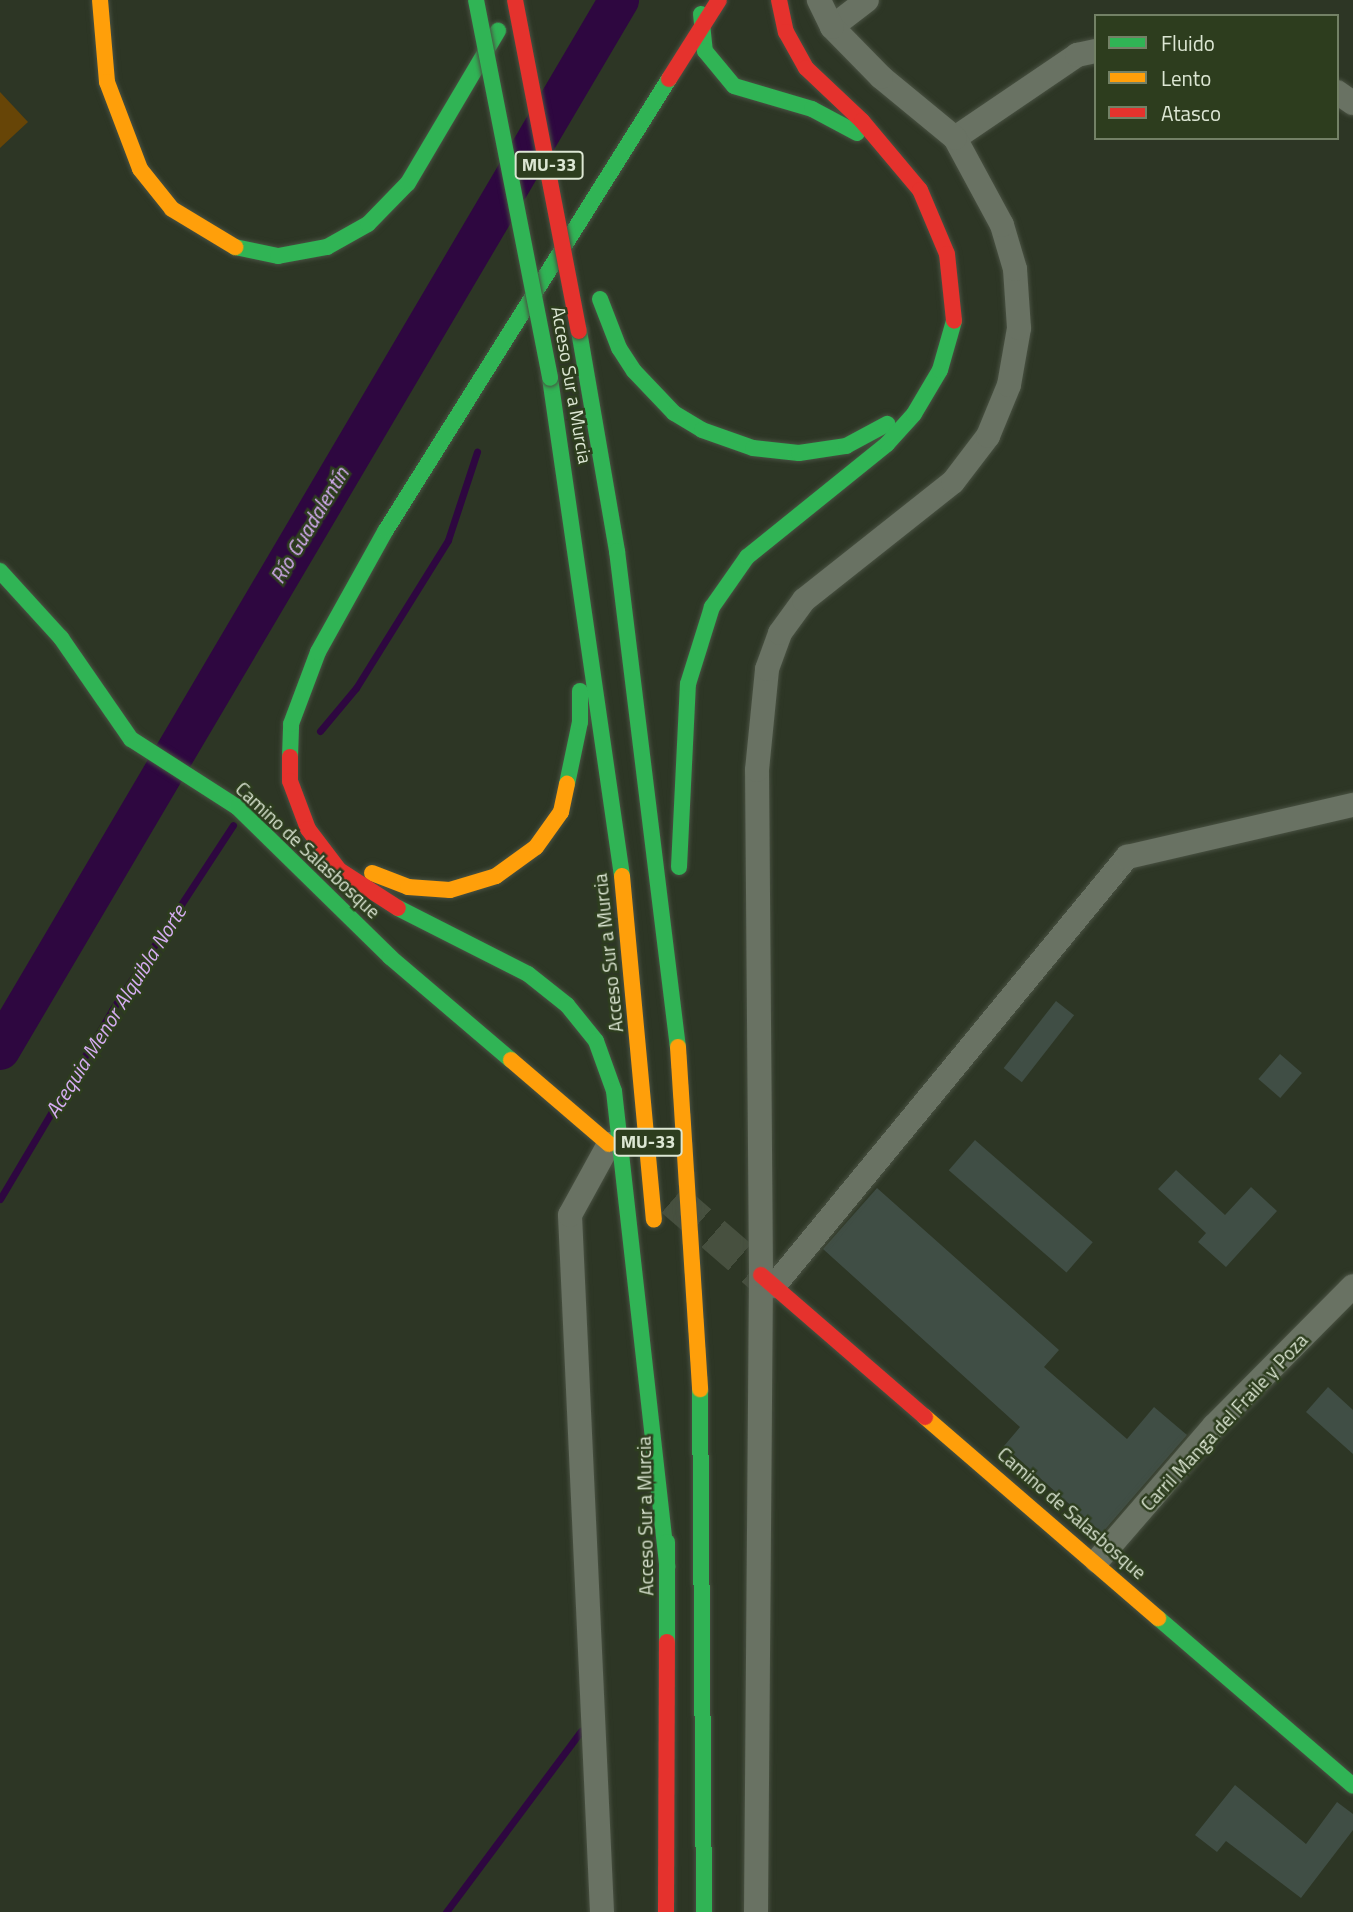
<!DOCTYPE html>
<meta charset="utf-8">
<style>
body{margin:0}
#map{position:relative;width:1353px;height:1912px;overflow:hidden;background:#2d3625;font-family:"Titillium Web",sans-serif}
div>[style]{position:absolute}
.green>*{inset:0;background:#674507}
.stream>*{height:7px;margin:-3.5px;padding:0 3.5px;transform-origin:3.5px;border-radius:3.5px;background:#2e0740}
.river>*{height:40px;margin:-20px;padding:0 20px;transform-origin:20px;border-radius:20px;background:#2e0740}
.building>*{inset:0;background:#404e45;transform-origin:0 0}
.secondary-tunnel>*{height:35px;margin-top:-17.5px;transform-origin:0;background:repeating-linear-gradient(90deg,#47503f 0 35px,transparent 0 53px)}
.roads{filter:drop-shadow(0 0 2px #495142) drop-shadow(0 0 2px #495142)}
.street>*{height:24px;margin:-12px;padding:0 12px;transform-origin:12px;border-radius:12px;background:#697263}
.fast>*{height:16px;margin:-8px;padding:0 8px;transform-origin:8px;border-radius:8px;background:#30b455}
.slow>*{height:16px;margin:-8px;padding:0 8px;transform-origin:8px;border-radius:8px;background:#ff9f0a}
.jam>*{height:16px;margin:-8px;padding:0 8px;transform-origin:8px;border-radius:8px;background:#e5322d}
.bridges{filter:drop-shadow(0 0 2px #495142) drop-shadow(0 0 2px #495142)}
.fast-bridge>*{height:16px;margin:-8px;padding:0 8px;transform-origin:8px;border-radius:8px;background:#30b455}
.jam-bridge>*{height:16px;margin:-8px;padding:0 8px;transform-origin:8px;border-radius:8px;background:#e5322d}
span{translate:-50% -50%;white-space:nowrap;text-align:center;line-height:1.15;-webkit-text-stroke:5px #2d3d1e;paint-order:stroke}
.shield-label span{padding:2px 5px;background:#2d3d1e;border:2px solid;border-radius:5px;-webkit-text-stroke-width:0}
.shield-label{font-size:18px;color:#dce6d3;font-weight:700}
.street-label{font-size:19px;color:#dce6d3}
.water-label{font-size:21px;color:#d5adf1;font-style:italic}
.legend{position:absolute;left:1094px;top:14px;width:245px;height:126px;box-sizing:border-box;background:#2d3d1e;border:2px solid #738166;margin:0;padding:9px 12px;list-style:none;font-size:21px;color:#dce6d3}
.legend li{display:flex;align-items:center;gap:14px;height:35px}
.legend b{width:35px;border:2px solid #738166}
</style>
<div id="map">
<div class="green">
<div style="clip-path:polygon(0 92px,28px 122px,0 148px)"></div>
</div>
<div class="stream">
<div style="left:320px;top:731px;width:56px;rotate:-50.1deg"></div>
<div style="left:356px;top:688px;width:174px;rotate:-58.1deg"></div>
<div style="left:448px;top:540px;width:93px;rotate:-71.8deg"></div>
<div style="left:0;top:1199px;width:220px;rotate:-59.3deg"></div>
<div style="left:112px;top:1010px;width:221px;rotate:-56.8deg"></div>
<div style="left:446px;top:1912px;width:226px;rotate:-53.3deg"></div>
</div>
<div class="river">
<div style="left:0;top:1050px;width:1219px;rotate:-59.48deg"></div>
</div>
<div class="building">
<div style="left:1056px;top:1001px;width:23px;height:85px;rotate:38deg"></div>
<div style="left:1280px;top:1054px;width:29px;height:33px;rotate:41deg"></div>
<div style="left:975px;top:1140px;width:156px;height:40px;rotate:41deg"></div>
<div style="clip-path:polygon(1176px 1170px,1225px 1215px,1251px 1187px,1277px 1211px,1226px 1267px,1198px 1242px,1206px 1233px,1158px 1189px)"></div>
<div style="clip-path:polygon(877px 1188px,1059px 1350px,1044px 1367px,1127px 1439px,1154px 1407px,1187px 1435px,1102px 1533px,1004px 1446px,1020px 1427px,823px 1249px)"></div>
<div style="clip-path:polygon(1328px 1387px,1353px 1410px,1353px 1454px,1306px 1412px)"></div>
<div style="clip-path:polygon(1235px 1785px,1306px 1844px,1337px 1802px,1353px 1814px,1353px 1830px,1301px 1898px,1226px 1841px,1217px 1852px,1195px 1835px)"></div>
</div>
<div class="secondary-tunnel">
<div style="left:673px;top:1199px;width:116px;rotate:40.8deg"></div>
</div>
<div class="roads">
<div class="street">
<div style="left:832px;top:27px;width:44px;rotate:-37.6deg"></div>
<div style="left:1337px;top:92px;width:19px;rotate:35deg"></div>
<div style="left:955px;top:138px;width:148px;rotate:-34.2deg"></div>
<div style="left:1077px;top:55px;width:19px;rotate:-12deg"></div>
<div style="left:774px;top:1286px;width:556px;rotate:-50.55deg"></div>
<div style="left:1127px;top:857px;width:232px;rotate:-13deg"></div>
<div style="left:1097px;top:1561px;width:179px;rotate:-49.1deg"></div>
<div style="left:1214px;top:1426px;width:197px;rotate:-45.2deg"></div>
<div style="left:602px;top:1912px;width:698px;rotate:-92.63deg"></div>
<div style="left:570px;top:1215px;width:81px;rotate:-61.2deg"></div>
<div style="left:756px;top:1912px;width:637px;rotate:-89.55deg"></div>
<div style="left:761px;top:1275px;width:505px;rotate:-90.45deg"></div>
<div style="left:757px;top:770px;width:101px;rotate:-84.3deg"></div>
<div style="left:767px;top:669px;width:38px;rotate:-70deg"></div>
<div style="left:780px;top:633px;width:41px;rotate:-54deg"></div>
<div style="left:804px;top:600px;width:190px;rotate:-38.4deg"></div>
<div style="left:953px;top:482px;width:58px;rotate:-52.7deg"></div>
<div style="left:988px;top:436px;width:55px;rotate:-67.6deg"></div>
<div style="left:1009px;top:385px;width:58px;rotate:-80deg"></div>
<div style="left:1019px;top:328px;width:59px;rotate:-93.9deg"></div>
<div style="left:1015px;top:269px;width:46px;rotate:-106.5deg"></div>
<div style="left:1002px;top:225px;width:99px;rotate:-118.4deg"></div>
<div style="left:955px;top:138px;width:96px;rotate:-140.5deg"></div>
<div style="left:881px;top:77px;width:70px;rotate:-134.4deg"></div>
<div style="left:832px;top:27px;width:30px;rotate:-116deg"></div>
</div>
<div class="fast">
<div style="left:701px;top:14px;width:37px;rotate:84deg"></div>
<div style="left:705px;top:51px;width:45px;rotate:50.4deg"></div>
<div style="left:734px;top:86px;width:81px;rotate:16.4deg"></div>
<div style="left:812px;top:109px;width:51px;rotate:28.1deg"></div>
<div style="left:235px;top:247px;width:44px;rotate:11.8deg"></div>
<div style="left:278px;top:256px;width:50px;rotate:-10.4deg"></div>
<div style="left:327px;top:247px;width:47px;rotate:-29.3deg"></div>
<div style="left:368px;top:224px;width:57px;rotate:-45.7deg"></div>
<div style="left:408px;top:183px;width:177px;rotate:-59.4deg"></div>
<div style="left:600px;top:299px;width:53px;rotate:68.8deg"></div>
<div style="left:619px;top:348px;width:27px;rotate:57deg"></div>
<div style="left:634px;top:371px;width:58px;rotate:46.4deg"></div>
<div style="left:674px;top:413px;width:33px;rotate:31deg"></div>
<div style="left:702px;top:430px;width:54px;rotate:19.4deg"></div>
<div style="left:753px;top:448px;width:46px;rotate:6.2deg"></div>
<div style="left:799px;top:453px;width:48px;rotate:-8.5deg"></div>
<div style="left:846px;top:446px;width:47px;rotate:-28.2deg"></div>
<div style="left:579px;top:331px;width:223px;rotate:80.2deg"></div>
<div style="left:617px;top:551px;width:500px;rotate:83deg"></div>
<div style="left:550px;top:378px;width:503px;rotate:81.77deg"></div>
<div style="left:0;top:571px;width:91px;rotate:47.7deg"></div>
<div style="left:61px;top:638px;width:123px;rotate:55.3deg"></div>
<div style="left:131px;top:739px;width:126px;rotate:32.7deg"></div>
<div style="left:237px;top:807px;width:214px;rotate:44.4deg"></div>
<div style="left:390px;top:957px;width:159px;rotate:40.4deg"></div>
<div style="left:290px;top:757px;width:33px;rotate:-88deg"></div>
<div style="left:291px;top:724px;width:77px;rotate:-69.4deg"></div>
<div style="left:318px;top:652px;width:140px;rotate:-60.9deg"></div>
<div style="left:386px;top:530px;width:532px;rotate:-57.89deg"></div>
<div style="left:567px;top:784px;width:63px;rotate:-78.2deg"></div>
<div style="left:580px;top:722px;width:31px;rotate:-90deg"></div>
<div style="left:679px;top:867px;width:183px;rotate:-87.2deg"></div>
<div style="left:688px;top:684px;width:81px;rotate:-72.7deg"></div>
<div style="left:712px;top:607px;width:61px;rotate:-55deg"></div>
<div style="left:747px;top:557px;width:180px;rotate:-38.9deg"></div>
<div style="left:887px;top:444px;width:40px;rotate:-48deg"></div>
<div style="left:914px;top:414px;width:51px;rotate:-59.4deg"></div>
<div style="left:940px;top:370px;width:51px;rotate:-74.1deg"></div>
<div style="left:398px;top:908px;width:146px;rotate:26.9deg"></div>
<div style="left:528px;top:974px;width:50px;rotate:38.5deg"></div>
<div style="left:567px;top:1005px;width:46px;rotate:51.1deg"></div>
<div style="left:596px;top:1041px;width:53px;rotate:70.2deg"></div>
<div style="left:614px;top:1091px;width:479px;rotate:83.6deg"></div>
<div style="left:700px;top:1389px;width:523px;rotate:89.56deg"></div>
<div style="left:1158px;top:1618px;width:257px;rotate:40.7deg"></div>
<div style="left:667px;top:1642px;width:100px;rotate:-90deg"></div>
</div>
<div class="slow">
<div style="left:100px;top:0;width:82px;rotate:85.1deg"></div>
<div style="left:107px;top:82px;width:93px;rotate:69.2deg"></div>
<div style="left:140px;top:169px;width:51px;rotate:51.3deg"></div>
<div style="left:172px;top:209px;width:74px;rotate:31.1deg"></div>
<div style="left:372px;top:873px;width:39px;rotate:21deg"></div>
<div style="left:408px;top:887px;width:42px;rotate:4.1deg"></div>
<div style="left:450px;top:890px;width:48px;rotate:-16.9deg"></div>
<div style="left:496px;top:876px;width:49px;rotate:-35.9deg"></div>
<div style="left:536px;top:847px;width:43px;rotate:-54.5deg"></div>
<div style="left:561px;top:812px;width:29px;rotate:-78deg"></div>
<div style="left:622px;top:876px;width:345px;rotate:84.7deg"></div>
<div style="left:678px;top:1047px;width:343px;rotate:86.3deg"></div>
<div style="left:511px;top:1060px;width:129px;rotate:40.6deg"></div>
<div style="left:925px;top:1417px;width:308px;rotate:40.8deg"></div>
</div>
<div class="jam">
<div style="left:779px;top:0;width:33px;rotate:78deg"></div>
<div style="left:786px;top:32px;width:41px;rotate:60.9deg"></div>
<div style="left:806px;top:68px;width:77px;rotate:43.4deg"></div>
<div style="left:862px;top:121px;width:90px;rotate:50deg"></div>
<div style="left:920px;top:190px;width:69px;rotate:67.1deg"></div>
<div style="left:947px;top:254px;width:67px;rotate:84deg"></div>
<div style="left:669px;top:79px;width:93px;rotate:-57.7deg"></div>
<div style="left:290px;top:757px;width:24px;rotate:90deg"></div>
<div style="left:290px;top:781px;width:51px;rotate:69.4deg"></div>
<div style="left:308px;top:829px;width:51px;rotate:52.9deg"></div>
<div style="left:339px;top:870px;width:70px;rotate:32.8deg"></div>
<div style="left:761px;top:1275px;width:217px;rotate:40.9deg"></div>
<div style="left:666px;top:1912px;width:270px;rotate:-89.8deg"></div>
</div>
</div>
<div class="bridges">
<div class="fast-bridge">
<div style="left:476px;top:0;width:385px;rotate:78.9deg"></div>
</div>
<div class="jam-bridge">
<div style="left:515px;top:0;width:337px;rotate:79.1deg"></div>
</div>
</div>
<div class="shield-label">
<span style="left:549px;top:165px">MU-33</span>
<span style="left:648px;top:1142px">MU-33</span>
</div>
<div class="street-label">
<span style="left:572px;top:385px;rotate:80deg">Acceso Sur a Murcia</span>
<span style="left:308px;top:850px;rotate:43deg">Camino de Salasbosque</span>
<span style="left:608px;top:953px;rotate:-96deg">Acceso Sur a Murcia</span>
<span style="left:1224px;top:1422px;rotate:-47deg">Carril Manga del Fraile y Poza</span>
<span style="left:1072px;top:1513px;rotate:41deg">Camino de Salasbosque</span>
<span style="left:645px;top:1516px;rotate:-91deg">Acceso Sur a Murcia</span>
</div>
<div class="water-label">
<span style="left:309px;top:525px;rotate:-59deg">Río Guadalentín</span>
<span style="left:115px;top:1011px;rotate:-58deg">Acequia Menor Alquibla Norte</span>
</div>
<ul class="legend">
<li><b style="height:9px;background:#30b455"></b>Fluido</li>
<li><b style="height:9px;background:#ff9f0a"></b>Lento</li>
<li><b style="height:9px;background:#e5322d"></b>Atasco</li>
</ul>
</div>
